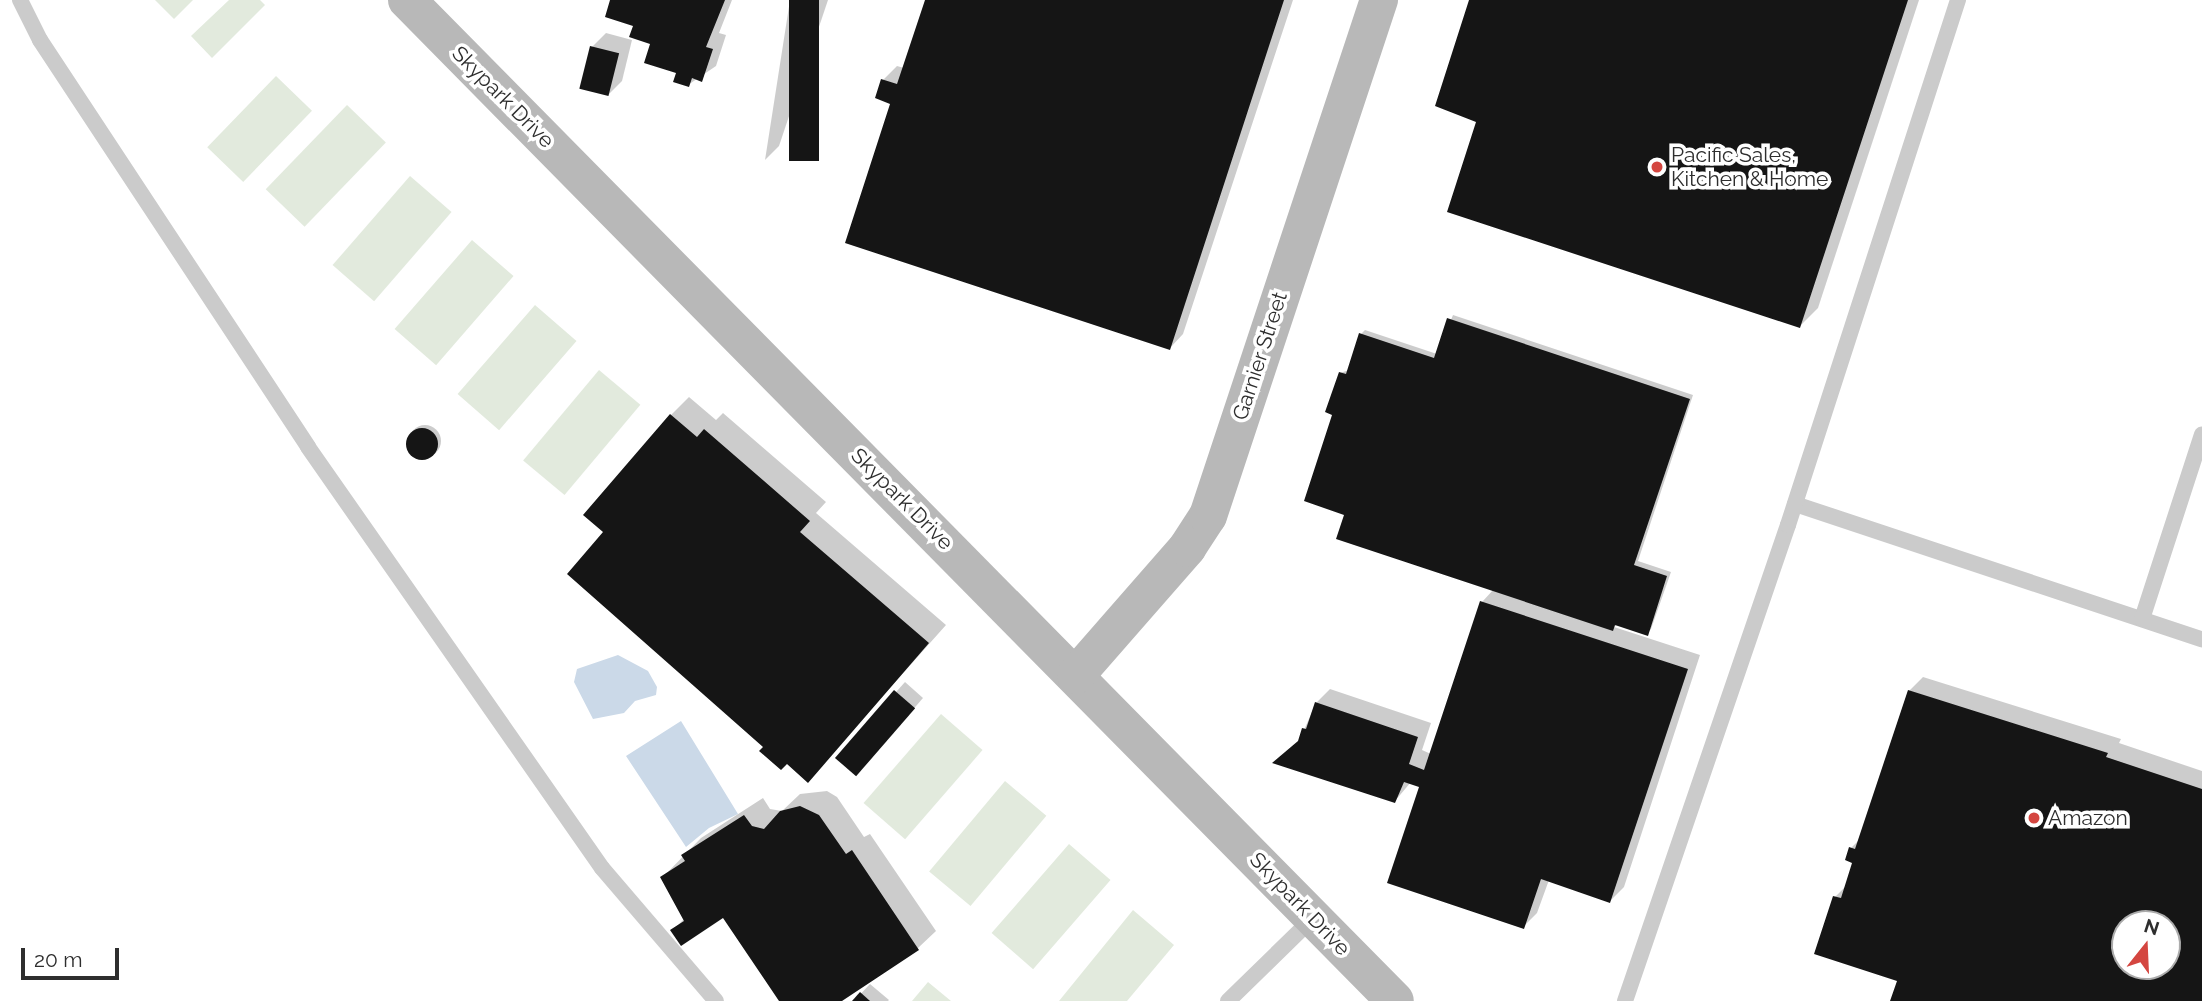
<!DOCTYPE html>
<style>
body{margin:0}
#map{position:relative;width:2202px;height:1001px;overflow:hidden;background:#fff;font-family:Raleway,sans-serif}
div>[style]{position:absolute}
.green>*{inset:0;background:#e2eadd;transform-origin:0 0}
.water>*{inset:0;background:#cbd9e8}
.shadow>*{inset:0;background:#0003}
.round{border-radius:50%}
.building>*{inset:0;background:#151515;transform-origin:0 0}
.lane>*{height:16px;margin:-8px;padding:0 8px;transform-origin:8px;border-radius:8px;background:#cbcbcb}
.secondary>*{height:38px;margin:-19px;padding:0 19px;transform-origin:19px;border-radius:19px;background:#b8b8b8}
.dots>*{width:19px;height:19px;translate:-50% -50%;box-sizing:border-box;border:4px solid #fff;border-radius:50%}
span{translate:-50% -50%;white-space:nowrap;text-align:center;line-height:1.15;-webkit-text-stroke:7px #fff;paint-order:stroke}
.street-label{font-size:21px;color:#2e2e2e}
.poi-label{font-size:21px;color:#2e2e2e}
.left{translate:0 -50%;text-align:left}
.north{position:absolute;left:2111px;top:910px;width:70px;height:70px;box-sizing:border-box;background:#fff;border:2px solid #ababab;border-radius:50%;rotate:18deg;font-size:19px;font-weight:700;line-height:28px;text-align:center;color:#2e2e2e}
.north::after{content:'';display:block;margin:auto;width:24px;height:32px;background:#d44640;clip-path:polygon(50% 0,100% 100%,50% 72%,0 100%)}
.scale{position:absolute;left:21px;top:948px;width:98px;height:32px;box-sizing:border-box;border:4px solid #2e2e2e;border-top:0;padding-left:9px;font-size:21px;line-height:24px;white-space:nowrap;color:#2e2e2e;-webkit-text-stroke:5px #fff;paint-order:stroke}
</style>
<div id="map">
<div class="green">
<div style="clip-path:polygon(155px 0,193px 0,174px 19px)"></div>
<div style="clip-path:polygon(229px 0,260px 0,265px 5px,212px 58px,191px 36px)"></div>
<div style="left:276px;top:76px;width:50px;height:99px;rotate:44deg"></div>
<div style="left:347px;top:105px;width:54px;height:117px;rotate:44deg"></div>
<div style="left:410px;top:176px;width:55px;height:118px;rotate:41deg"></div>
<div style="left:472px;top:240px;width:55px;height:118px;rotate:41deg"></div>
<div style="left:535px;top:305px;width:55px;height:118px;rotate:41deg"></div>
<div style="left:599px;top:370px;width:54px;height:118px;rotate:40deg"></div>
<div style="left:941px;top:714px;width:55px;height:118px;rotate:41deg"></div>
<div style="left:1005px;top:781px;width:54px;height:118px;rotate:40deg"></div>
<div style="left:1069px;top:844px;width:55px;height:118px;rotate:41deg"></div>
<div style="clip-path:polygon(1133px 910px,1174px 945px,1127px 1001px,1059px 1001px)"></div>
<div style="clip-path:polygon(928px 982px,951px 1001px,912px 1001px)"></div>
</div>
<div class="water">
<div style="clip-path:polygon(618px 655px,648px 671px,657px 687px,656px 695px,635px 701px,624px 713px,593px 719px,574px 682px,577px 669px)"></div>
<div style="clip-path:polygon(681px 721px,738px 814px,709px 828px,686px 847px,626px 756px)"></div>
</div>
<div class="shadow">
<div style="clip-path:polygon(612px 0,732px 0,719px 33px,726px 35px,716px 66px,688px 85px)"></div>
<div style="clip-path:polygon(790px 0,828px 0,779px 146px,765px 160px)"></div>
<div style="clip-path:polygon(927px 0,1293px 0,1183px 334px,1170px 348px,893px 102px,883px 80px,897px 66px,904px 68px)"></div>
<div style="clip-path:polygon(1471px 0,1919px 0,1818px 308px,1800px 326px,1479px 121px)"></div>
<div style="clip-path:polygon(606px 33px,632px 40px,622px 81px,608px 95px,592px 47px)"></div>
<div style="clip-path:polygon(1453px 315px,1693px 395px,1638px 561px,1671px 572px,1651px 629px,1647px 634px,1618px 624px,1614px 627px,1700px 655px,1624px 887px,1610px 901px,1549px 880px,1537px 913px,1523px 927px,1422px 785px,1411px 782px,1395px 801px,1300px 739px,1316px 703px,1330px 689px,1431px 723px,1422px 750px,1431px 754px,1482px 602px,1494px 589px,1346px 514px,1335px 414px,1340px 373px,1349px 370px,1361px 334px,1365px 330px,1437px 354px)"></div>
<div style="clip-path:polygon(689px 397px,716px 420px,723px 413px,826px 502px,816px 513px,946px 625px,808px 780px,765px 747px,605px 532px,671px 415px)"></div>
<div class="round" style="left:409px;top:425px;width:32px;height:32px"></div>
<div style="clip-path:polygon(evenodd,1923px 677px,2121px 739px,2119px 743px,2202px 771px,2202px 1001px,1892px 1001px,1899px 980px,1835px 897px,1847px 885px,1854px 862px,1851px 848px,1860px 839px,1909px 691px,1923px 677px,2125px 924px,2167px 924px,2167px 966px,2125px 966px,2125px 924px)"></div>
<div style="clip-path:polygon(905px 682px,923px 698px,865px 765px,837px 758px)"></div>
<div style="clip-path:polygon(827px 791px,837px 797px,864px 837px,870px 834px,936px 931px,918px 948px,838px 1001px,781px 1001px,723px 915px,673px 930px,685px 918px,662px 878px,701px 838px,763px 798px,770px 809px,782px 811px,800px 794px)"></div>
<div style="clip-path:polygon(870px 984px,889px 1000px,888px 1001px,854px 1001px)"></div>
</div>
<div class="building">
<div style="clip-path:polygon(610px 0,725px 0,706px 47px,713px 49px,702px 82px,692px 78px,689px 87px,673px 82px,676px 73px,644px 63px,650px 44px,629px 37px,633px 26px,605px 17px)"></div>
<div style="left:789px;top:0;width:30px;height:161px"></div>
<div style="clip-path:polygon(925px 0,1284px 0,1170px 350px,845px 243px,890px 104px,875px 98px,881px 79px,897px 84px)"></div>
<div style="clip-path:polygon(1469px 0,1908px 0,1800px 328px,1447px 212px,1476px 122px,1435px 106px)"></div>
<div style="left:590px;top:46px;width:30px;height:44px;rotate:14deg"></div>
<div style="clip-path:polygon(1447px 318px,1690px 399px,1634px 565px,1667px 576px,1648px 636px,1615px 625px,1613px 631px,1336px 539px,1344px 515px,1304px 501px,1332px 415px,1325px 412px,1339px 372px,1346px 374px,1359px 333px,1434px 358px)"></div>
<div style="clip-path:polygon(670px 414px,697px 437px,704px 429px,810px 521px,800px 532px,929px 643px,808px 783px,787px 764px,781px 770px,759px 751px,763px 747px,567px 574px,603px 532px,583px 515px)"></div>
<div class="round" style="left:406px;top:428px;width:32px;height:32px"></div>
<div style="clip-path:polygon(1480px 601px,1688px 669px,1610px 903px,1541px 879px,1524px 929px,1387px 883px,1419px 787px,1404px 782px,1395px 803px,1272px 763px,1298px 741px,1302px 728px,1306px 729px,1315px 702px,1418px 737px,1409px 764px,1424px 770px)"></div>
<div style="left:894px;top:690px;width:28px;height:90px;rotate:41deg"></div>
<div style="clip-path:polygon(evenodd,1908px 690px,2108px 753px,2106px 757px,2202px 789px,2202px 1001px,1890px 1001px,1897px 981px,1814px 954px,1833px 896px,1841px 898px,1852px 863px,1845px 860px,1849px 847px,1855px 849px,1908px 690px,2125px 924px,2167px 924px,2167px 966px,2125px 966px,2125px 924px)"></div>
<div style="clip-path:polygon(800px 806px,819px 815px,846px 854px,852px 850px,919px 950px,842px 1001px,779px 1001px,723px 918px,681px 946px,670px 930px,684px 921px,660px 877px,685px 861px,681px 855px,744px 815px,752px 826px,764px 829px,780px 811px)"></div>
<div style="clip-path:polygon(860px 992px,870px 1001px,852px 1001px)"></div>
</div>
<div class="lane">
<div style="left:20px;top:0;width:45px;rotate:63.4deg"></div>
<div style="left:40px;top:40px;width:487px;rotate:56.6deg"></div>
<div style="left:308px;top:447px;width:513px;rotate:55.07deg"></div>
<div style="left:602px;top:868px;width:175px;rotate:49.4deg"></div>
<div style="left:1795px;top:504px;width:429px;rotate:18.4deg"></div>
<div style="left:2142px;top:619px;width:194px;rotate:-72deg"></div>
<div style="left:1228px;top:1001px;width:119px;rotate:-44.3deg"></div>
<div style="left:1625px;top:1001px;width:503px;rotate:-71.1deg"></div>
<div style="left:1788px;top:525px;width:552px;rotate:-72.06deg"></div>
</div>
<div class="secondary">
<div style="left:407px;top:0;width:1406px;rotate:45.37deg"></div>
<div style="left:1076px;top:675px;width:169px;rotate:-48.8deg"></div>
<div style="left:1187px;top:548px;width:38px;rotate:-57deg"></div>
<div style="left:1208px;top:516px;width:544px;rotate:-71.67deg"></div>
</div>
<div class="dots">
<div style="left:1657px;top:167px;background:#d44640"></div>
<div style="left:2034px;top:818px;background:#d44640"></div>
</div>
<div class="street-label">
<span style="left:503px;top:97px;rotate:45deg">Skypark Drive</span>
<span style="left:1260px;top:356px;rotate:-72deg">Garnier Street</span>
<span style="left:902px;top:499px;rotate:45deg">Skypark Drive</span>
<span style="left:1300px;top:904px;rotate:46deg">Skypark Drive</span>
</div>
<div class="poi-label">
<span class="left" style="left:1671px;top:167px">Pacific Sales,<br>Kitchen &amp; Home</span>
<span class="left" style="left:2048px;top:818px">Amazon</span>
</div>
<div class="north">N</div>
<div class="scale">20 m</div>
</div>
